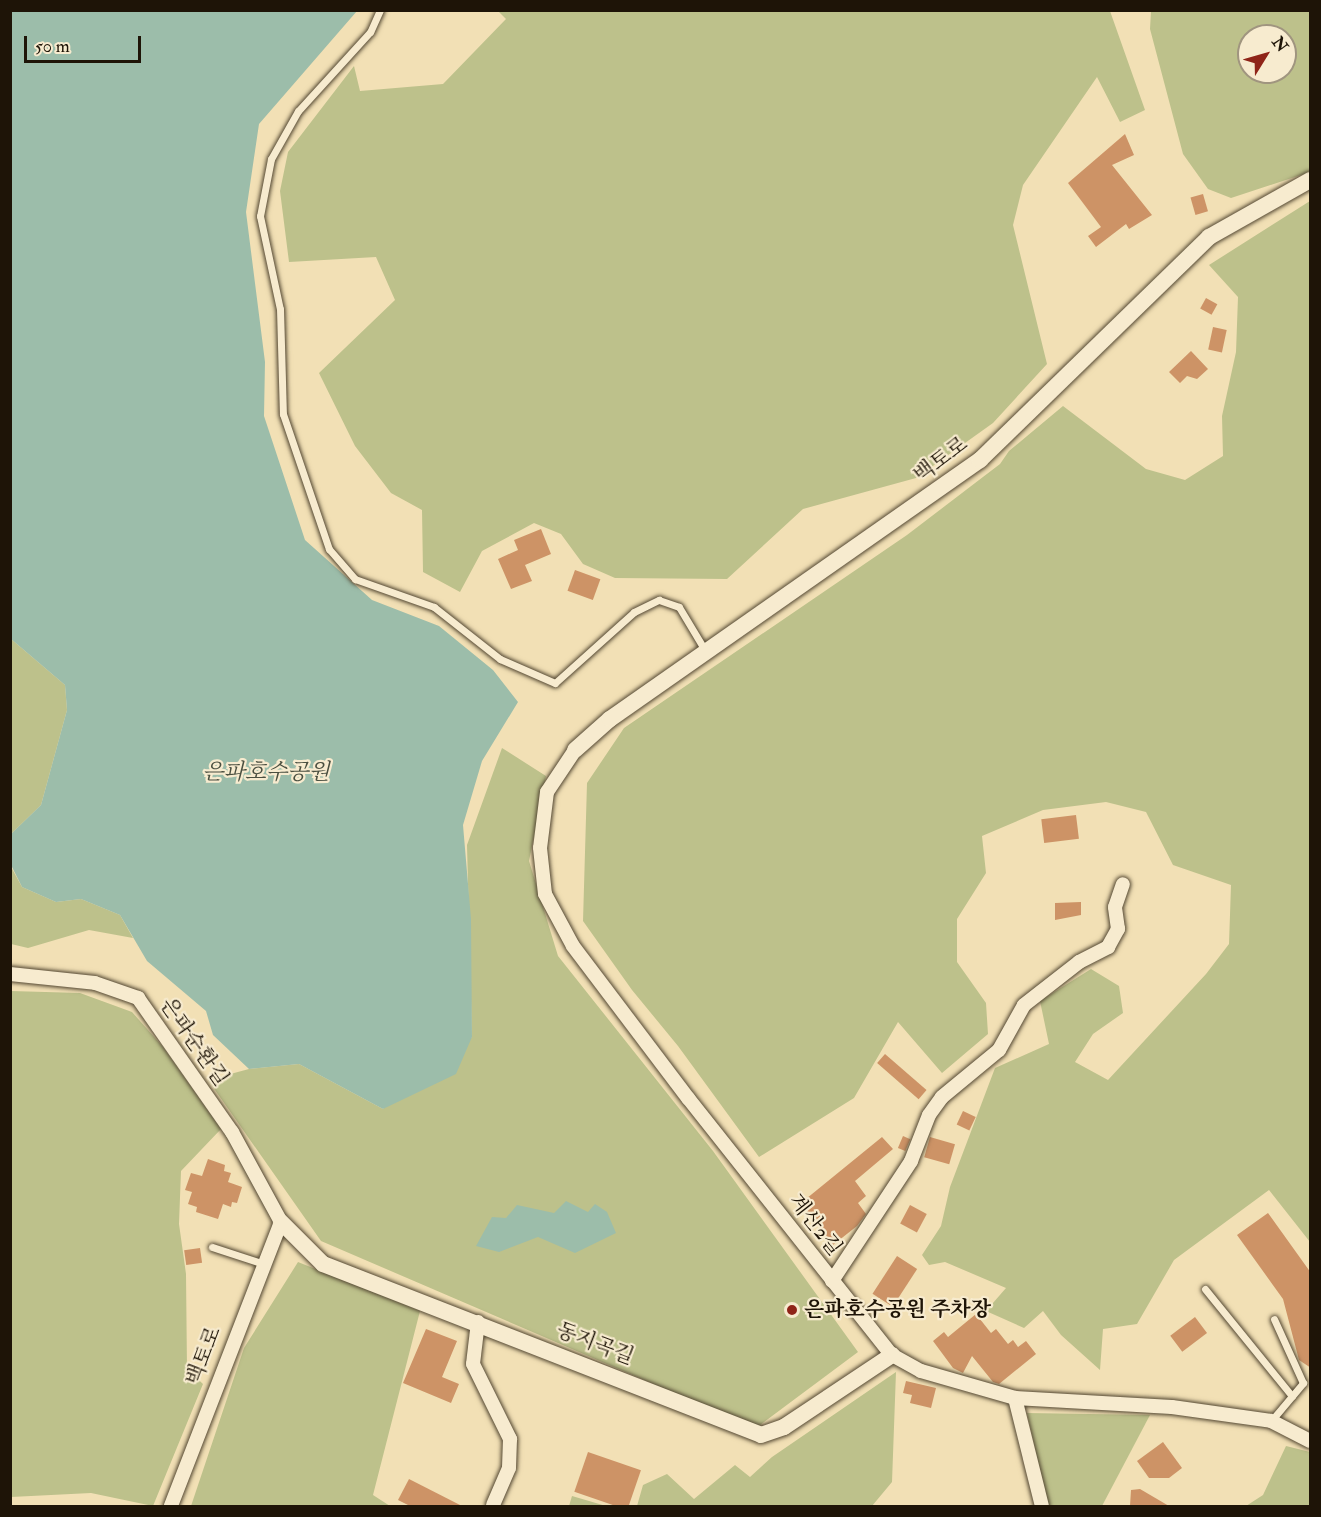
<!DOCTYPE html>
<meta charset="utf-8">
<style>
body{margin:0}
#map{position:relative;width:1321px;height:1517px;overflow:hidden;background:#f2e0b5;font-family:"IM FELL Double Pica","Noto Serif KR",serif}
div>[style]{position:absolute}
.green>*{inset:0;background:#bdc18b}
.water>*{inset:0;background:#9cbdaa}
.building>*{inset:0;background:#cd9366;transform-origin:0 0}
.roads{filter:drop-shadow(0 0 2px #534732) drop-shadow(0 0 2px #534732)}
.service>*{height:7px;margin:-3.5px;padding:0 3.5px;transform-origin:3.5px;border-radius:3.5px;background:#f7ebcf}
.minor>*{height:14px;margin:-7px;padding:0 7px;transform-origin:7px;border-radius:7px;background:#f7ebcf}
.tertiary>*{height:16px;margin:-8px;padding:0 8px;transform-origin:8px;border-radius:8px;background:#f7ebcf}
.dots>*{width:16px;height:16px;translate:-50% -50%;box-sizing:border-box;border:3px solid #f7ebcf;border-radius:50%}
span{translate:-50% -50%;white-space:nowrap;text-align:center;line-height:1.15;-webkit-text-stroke:4.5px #f7ebcf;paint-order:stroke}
.street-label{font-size:21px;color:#1e1407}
.poi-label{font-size:21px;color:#1e1407;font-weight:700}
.left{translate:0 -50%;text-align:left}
.water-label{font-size:22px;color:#4a4f40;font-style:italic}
.frame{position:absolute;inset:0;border:12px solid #1e1407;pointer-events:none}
.north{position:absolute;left:1237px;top:24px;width:60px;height:60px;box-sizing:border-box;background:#f7ebcf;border:2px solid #a0957f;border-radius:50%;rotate:53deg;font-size:16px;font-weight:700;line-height:24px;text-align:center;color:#1e1407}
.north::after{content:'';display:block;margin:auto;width:21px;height:27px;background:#8f2418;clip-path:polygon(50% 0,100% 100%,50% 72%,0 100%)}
.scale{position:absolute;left:24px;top:36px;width:117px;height:27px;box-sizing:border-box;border:3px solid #1e1407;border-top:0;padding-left:8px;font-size:18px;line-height:21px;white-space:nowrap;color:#1e1407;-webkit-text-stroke:4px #f7ebcf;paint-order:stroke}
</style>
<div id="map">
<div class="green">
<div style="clip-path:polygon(498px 11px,1110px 11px,1145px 110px,1120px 122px,1097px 77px,1023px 185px,1013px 225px,1047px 364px,993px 423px,916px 478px,803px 509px,727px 579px,615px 578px,583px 564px,561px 534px,534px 523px,482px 551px,460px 592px,423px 572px,422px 510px,391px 493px,355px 446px,319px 373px,395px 300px,376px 257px,289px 262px,280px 191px,288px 152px,354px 66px,360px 91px,443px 84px,506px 19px)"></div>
<div style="clip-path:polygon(evenodd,1151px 11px,1310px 11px,1310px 172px,1231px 198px,1208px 189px,1183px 154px,1150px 29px,1151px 11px,1249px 36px,1285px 36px,1285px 72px,1249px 72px,1249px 36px)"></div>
<div style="clip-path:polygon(1310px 201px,1310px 1242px,1269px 1190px,1174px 1260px,1137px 1324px,1103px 1329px,1100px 1370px,1061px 1335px,1043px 1311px,1024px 1328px,986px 1311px,1006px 1288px,945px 1262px,929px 1265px,922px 1255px,941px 1226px,950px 1187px,995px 1068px,1049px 1044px,1040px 1001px,1091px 969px,1119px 986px,1123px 1013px,1093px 1034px,1075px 1062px,1108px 1080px,1206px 974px,1229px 944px,1231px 885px,1173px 865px,1146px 812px,1106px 802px,1043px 810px,982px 836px,986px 873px,957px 919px,957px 962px,986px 1003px,988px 1034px,942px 1073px,898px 1022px,854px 1098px,759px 1157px,678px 1046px,632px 990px,583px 921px,587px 783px,624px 728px,907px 535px,1000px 464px,1009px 451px,1063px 406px,1146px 469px,1185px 480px,1223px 456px,1222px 416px,1236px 352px,1238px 297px,1209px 265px)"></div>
<div style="clip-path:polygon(11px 639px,65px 685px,67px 710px,41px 805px,11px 834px)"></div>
<div style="clip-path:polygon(502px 748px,546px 776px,529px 861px,558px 956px,713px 1151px,858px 1352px,756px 1428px,321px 1241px,208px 1080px,249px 1069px,299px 1064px,383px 1109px,472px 1037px,467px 845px)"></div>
<div style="clip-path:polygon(10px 865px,22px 887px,56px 902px,81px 899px,120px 915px,133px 938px,89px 930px,28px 948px,11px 944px)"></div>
<div style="clip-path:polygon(11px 991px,80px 993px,132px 1012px,163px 1047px,221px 1129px,181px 1171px,179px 1224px,186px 1274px,187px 1369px,203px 1384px,153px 1506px,91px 1493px,11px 1497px)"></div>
<div style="clip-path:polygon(298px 1262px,420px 1311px,373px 1495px,390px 1506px,191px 1506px,244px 1348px)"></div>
<div style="clip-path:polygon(896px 1372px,892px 1482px,872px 1506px,637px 1506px,643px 1485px,667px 1474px,694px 1499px,735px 1465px,750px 1477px,772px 1457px)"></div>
<div style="clip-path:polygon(1027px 1413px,1150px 1415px,1102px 1506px,1048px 1506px)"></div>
<div style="clip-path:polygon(1286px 1446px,1310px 1452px,1310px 1506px,1246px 1506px,1263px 1495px)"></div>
<div style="clip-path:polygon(572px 1496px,606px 1506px,569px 1506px)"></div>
</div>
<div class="water">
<div style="clip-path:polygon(11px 10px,357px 11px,259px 124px,246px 212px,265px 362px,264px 416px,305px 540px,372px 600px,439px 626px,493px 670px,518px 702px,482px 761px,463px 825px,471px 919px,472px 1037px,456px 1074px,383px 1109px,299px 1064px,249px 1069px,213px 1035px,206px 1011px,147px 961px,120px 915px,81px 899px,56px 902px,22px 887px,11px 865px,11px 834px,41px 805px,67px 710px,65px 685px,11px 639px)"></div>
<div style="clip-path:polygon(566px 1201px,588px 1212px,595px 1204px,607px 1212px,616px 1233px,575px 1253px,538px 1237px,499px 1252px,476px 1246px,492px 1217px,506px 1218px,517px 1205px,554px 1213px)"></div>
</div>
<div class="building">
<div style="clip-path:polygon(1125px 134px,1134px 155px,1112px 165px,1152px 215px,1129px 229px,1126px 224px,1096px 247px,1088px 236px,1101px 227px,1068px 183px)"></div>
<div style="left:1203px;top:194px;width:18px;height:13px;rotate:74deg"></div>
<div style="left:1206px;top:298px;width:13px;height:12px;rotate:29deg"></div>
<div style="left:1213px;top:327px;width:14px;height:23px;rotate:12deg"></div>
<div style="clip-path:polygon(1191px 351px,1208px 369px,1197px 379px,1187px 376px,1180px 383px,1169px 372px)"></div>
<div style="clip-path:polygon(541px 529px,551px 554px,525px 565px,532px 581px,511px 589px,498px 559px,518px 550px,514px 540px)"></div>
<div style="left:575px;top:570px;width:27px;height:22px;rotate:20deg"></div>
<div style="left:1076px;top:815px;width:24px;height:35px;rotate:83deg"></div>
<div style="clip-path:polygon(1081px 902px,1081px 915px,1055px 920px,1055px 903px)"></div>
<div style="left:885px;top:1054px;width:55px;height:12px;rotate:41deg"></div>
<div style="left:963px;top:1111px;width:14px;height:15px;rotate:25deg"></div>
<div style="left:903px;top:1136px;width:8px;height:13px;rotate:23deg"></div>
<div style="clip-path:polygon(882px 1137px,893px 1149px,855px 1181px,866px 1196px,858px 1203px,866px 1214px,857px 1226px,833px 1245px,801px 1203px)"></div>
<div style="left:930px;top:1137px;width:26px;height:21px;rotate:16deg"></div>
<div style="clip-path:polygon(208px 1159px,225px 1165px,224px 1171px,231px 1173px,228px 1182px,242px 1187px,237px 1203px,232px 1202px,231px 1207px,223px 1204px,218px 1219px,196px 1212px,197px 1207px,188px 1204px,192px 1192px,185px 1190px,191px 1173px,202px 1176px)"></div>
<div style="left:910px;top:1205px;width:19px;height:21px;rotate:28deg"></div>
<div style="clip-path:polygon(1268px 1213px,1311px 1273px,1311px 1368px,1299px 1360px,1283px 1299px,1237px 1235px)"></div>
<div style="left:200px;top:1248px;width:15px;height:16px;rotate:82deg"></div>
<div style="left:897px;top:1256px;width:24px;height:45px;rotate:33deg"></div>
<div style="clip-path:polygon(976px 1314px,991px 1333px,996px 1329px,1008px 1344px,1013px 1340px,1018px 1347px,1026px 1341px,1036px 1354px,999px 1384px,993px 1382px,972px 1356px,963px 1373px,953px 1368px,933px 1341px,944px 1332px,948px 1337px)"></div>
<div style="left:1195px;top:1317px;width:20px;height:31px;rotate:53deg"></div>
<div style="clip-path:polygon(426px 1329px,457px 1341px,442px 1377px,459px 1384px,451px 1403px,403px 1383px)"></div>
<div style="clip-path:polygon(906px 1381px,936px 1388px,931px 1408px,910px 1403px,912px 1395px,903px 1393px)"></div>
<div style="clip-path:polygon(1163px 1442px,1182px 1468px,1169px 1478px,1149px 1478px,1137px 1461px)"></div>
<div style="left:588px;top:1452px;width:56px;height:42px;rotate:19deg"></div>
<div style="clip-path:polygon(409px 1479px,462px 1506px,410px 1506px,398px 1500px)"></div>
<div style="clip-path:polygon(1140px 1489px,1169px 1506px,1130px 1506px,1131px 1490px)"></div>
</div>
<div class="roads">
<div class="service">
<div style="left:380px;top:10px;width:24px;rotate:114deg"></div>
<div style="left:370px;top:32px;width:107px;rotate:132.3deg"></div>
<div style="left:298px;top:111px;width:55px;rotate:119.4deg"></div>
<div style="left:271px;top:159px;width:58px;rotate:100.9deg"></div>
<div style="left:260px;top:216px;width:95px;rotate:77.9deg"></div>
<div style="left:280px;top:309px;width:105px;rotate:88.4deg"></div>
<div style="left:283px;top:414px;width:143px;rotate:71.2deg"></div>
<div style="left:329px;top:549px;width:40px;rotate:49deg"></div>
<div style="left:355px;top:579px;width:84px;rotate:19.5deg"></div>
<div style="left:434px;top:607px;width:84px;rotate:38.2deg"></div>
<div style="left:500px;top:659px;width:60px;rotate:23.6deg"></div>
<div style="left:555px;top:683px;width:106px;rotate:-41.9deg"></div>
<div style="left:634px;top:612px;width:28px;rotate:-26deg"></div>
<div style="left:659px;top:600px;width:21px;rotate:19deg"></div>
<div style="left:679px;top:607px;width:52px;rotate:59deg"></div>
<div style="left:212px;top:1247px;width:55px;rotate:18.1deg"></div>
<div style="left:1205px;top:1289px;width:138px;rotate:50.9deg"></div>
<div style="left:1271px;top:1421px;width:50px;rotate:-49.9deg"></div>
<div style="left:1303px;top:1383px;width:70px;rotate:-114.4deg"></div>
</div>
<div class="minor">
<div style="left:575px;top:750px;width:50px;rotate:123.7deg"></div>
<div style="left:547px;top:792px;width:56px;rotate:97.1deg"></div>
<div style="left:540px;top:848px;width:46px;rotate:83.8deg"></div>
<div style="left:545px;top:894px;width:59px;rotate:61.7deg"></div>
<div style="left:573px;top:946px;width:191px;rotate:52.9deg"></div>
<div style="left:688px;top:1098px;width:328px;rotate:51.6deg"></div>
<div style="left:892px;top:1355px;width:33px;rotate:29deg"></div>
<div style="left:921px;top:1371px;width:98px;rotate:16deg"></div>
<div style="left:1015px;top:1398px;width:157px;rotate:3.3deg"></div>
<div style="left:1172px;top:1407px;width:100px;rotate:8deg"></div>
<div style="left:1271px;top:1421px;width:44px;rotate:27.1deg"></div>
<div style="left:10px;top:974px;width:85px;rotate:6deg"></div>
<div style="left:95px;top:983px;width:46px;rotate:19.2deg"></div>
<div style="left:138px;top:998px;width:164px;rotate:55deg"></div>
<div style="left:232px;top:1132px;width:102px;rotate:61.4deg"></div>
<div style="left:281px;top:1222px;width:305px;rotate:111.2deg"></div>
<div style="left:832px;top:1281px;width:144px;rotate:-56.6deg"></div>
<div style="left:911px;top:1161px;width:49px;rotate:-68.6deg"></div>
<div style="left:929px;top:1115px;width:22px;rotate:-54deg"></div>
<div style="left:942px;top:1097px;width:74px;rotate:-39.5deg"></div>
<div style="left:999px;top:1050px;width:51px;rotate:-60.9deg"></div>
<div style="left:1024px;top:1005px;width:70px;rotate:-38deg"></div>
<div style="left:1079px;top:962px;width:33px;rotate:-27deg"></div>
<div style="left:1108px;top:947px;width:21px;rotate:-61deg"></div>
<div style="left:1118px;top:929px;width:22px;rotate:-98deg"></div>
<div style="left:1115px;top:907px;width:24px;rotate:-71deg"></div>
<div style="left:478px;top:1322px;width:42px;rotate:96.8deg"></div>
<div style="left:473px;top:1364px;width:84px;rotate:63.7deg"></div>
<div style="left:510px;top:1439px;width:29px;rotate:92deg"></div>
<div style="left:509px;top:1468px;width:40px;rotate:113.4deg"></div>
<div style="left:1015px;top:1398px;width:111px;rotate:76deg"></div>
</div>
<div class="tertiary">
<div style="left:575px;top:750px;width:47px;rotate:-41.5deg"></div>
<div style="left:610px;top:719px;width:452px;rotate:-35deg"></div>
<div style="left:980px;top:460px;width:320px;rotate:-44.2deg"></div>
<div style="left:1209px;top:237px;width:116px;rotate:-29.4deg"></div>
<div style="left:281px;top:1222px;width:59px;rotate:45deg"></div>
<div style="left:323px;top:1264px;width:470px;rotate:21.3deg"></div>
<div style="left:761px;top:1435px;width:24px;rotate:-19deg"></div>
<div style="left:784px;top:1427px;width:130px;rotate:-33.7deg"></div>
</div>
</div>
<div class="dots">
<div style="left:792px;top:1310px;background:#8f2418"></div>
</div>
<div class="street-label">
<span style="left:941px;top:460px;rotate:-37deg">백토로</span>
<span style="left:194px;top:1042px;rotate:55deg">은파순환길</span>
<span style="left:815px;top:1225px;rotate:52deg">계산2길</span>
<span style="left:595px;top:1344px;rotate:21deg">동지곡길</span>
<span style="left:204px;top:1356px;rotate:-69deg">백토로</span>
</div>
<div class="poi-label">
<span class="left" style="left:804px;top:1310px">은파호수공원 주차장</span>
</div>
<div class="water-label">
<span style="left:266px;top:773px">은파호수공원</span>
</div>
<div class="frame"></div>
<div class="north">N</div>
<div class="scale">50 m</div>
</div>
